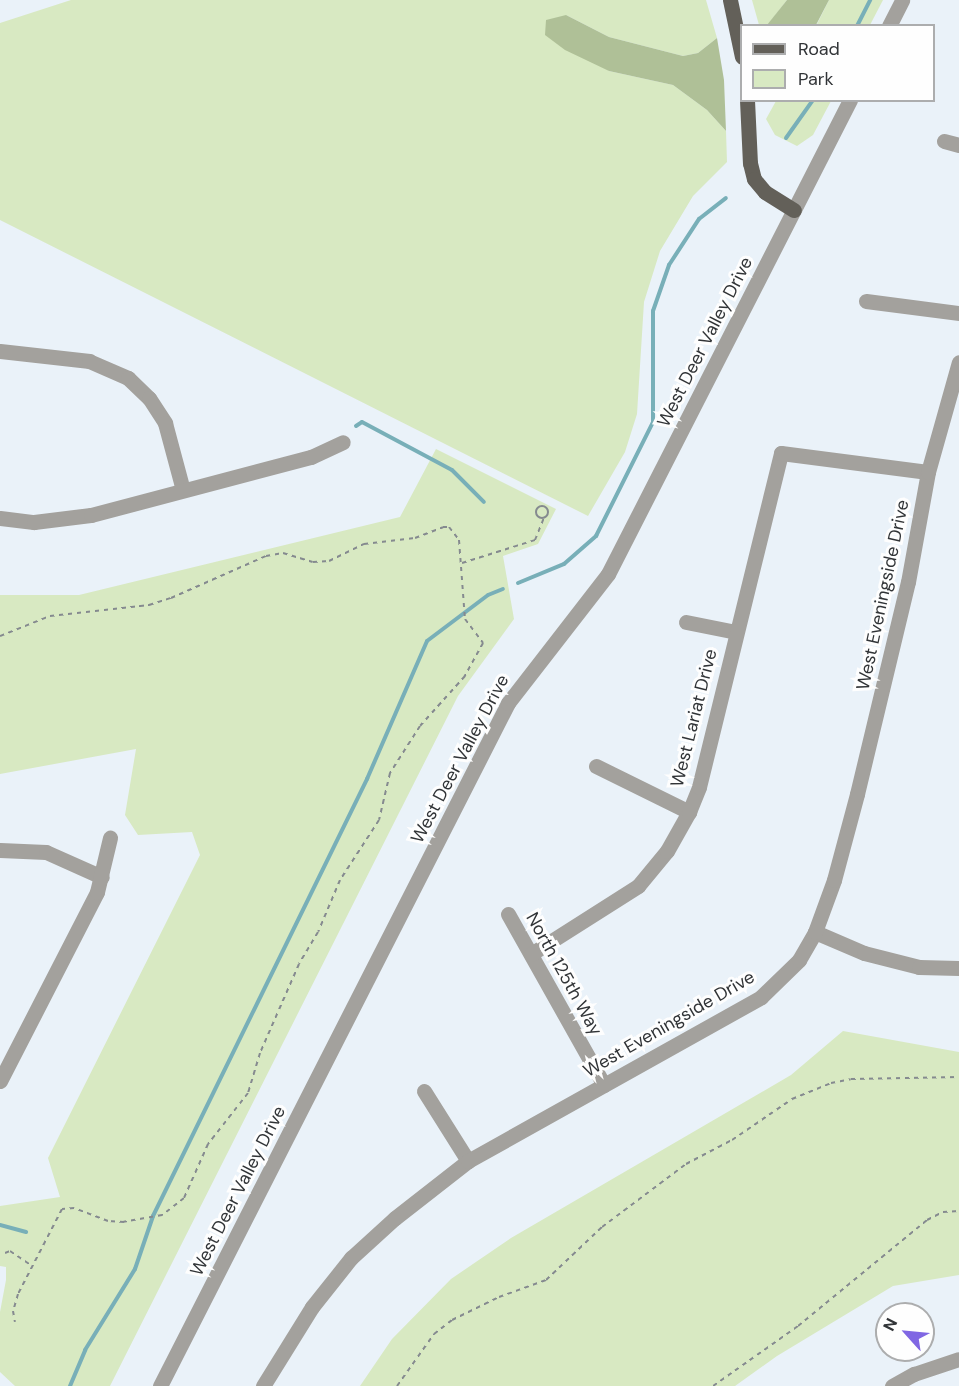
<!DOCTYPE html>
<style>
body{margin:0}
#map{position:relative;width:959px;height:1386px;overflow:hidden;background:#eaf2f9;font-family:"DM Sans",sans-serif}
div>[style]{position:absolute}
.green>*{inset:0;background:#d8e9c2}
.forest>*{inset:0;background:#afc097}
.stream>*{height:4px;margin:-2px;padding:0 2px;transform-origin:2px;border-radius:2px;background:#78afb8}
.path>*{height:2px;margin-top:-1px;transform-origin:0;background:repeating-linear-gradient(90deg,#858a8f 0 4.5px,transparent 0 9px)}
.path>.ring{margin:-1px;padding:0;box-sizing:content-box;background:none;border:2px solid #858a8f;border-radius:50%}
.minor>*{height:15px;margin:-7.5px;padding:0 7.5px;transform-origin:7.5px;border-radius:7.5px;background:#a3a19d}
.major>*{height:15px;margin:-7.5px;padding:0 7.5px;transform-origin:7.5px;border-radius:7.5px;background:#636059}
span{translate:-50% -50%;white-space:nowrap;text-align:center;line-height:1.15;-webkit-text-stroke:6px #fefefe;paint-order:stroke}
.street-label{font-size:18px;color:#313437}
.legend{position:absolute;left:740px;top:24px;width:195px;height:78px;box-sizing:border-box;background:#fefefe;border:2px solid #acadae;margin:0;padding:8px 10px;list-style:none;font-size:18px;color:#313437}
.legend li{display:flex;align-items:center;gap:12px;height:30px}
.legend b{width:30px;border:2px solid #acadae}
.north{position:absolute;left:875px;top:1302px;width:60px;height:60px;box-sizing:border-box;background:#fefefe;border:2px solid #acadae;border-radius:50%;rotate:297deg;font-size:16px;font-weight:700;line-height:24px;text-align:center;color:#313437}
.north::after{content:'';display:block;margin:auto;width:21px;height:27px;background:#8067e3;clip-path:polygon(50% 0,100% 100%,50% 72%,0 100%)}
</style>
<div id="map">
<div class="green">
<div style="clip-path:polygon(71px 0,706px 0,717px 38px,698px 53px,683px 56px,609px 37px,566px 15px,609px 71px,673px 85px,707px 110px,726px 131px,727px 162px,693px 196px,660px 251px,644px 302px,637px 414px,625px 452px,588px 516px,0 220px,0 23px)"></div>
<div style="clip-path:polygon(752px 0,787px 0,767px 26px,759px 25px)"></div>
<div style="clip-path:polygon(829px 0,883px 0,870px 25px,816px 26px)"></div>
<div style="clip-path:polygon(776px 101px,776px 100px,831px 101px,813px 135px,797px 146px,775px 135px,766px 119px)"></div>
<div style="clip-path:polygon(436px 449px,556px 509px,538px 544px,503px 556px,514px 619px,458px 696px,110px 1386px,15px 1386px,0 1372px,0 1312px,6px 1280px,6px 1267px,0 1266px,0 1206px,60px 1197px,48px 1158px,200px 855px,192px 832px,138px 835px,125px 815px,136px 749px,0 774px,0 595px,79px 595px,400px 517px)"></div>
<div style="clip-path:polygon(843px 1031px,959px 1052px,959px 1275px,893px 1286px,777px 1356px,735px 1386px,360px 1386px,392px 1339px,451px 1279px,511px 1238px,791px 1075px)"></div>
</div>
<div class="forest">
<div style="clip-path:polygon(787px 0,829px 0,816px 25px,767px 25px)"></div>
<div style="clip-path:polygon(566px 15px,609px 37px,683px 56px,698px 53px,717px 38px,724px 80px,726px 131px,707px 110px,673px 85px,609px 71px,565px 50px,545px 35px,546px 20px)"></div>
</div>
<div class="stream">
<div style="left:857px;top:26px;width:29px;rotate:-63deg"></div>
<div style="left:786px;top:138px;width:47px;rotate:-54.6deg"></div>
<div style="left:356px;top:426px;width:7px;rotate:-34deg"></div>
<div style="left:362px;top:422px;width:102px;rotate:28.1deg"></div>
<div style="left:452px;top:470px;width:45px;rotate:45deg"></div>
<div style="left:518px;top:583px;width:50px;rotate:-22.4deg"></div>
<div style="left:564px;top:564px;width:43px;rotate:-41.2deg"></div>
<div style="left:596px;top:536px;width:127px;rotate:-63.4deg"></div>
<div style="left:653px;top:422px;width:111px;rotate:-90deg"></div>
<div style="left:653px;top:311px;width:49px;rotate:-70.8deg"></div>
<div style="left:669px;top:265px;width:55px;rotate:-56.9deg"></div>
<div style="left:699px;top:219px;width:34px;rotate:-38deg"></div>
<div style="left:0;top:1225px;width:27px;rotate:15deg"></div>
<div style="left:70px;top:1386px;width:39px;rotate:-67deg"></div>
<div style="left:85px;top:1350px;width:95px;rotate:-58.3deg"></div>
<div style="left:135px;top:1269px;width:56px;rotate:-71.2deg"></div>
<div style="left:153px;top:1216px;width:487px;rotate:-63.9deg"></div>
<div style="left:367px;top:779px;width:150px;rotate:-66.5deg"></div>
<div style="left:427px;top:641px;width:76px;rotate:-37deg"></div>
<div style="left:488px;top:595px;width:16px;rotate:-22deg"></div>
</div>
<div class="path">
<div class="ring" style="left:536px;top:506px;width:10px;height:10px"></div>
<div style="left:462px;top:563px;width:77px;rotate:-17.5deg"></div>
<div style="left:535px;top:540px;width:24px;rotate:-68deg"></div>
<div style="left:0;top:636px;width:54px;rotate:-21.8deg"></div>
<div style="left:50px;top:616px;width:100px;rotate:-6.3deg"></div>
<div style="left:149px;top:605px;width:23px;rotate:-18deg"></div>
<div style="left:171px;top:598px;width:104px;rotate:-23.9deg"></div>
<div style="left:266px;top:556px;width:17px;rotate:-10deg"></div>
<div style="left:283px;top:553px;width:31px;rotate:17deg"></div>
<div style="left:313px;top:562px;width:16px;rotate:-4deg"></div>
<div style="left:329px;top:561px;width:39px;rotate:-26deg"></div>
<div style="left:364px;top:544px;width:51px;rotate:-6.7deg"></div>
<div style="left:415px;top:538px;width:30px;rotate:-21deg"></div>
<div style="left:443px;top:527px;width:6px"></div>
<div style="left:449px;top:527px;width:16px;rotate:52deg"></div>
<div style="left:459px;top:540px;width:79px;rotate:85.7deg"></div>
<div style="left:465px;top:619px;width:30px;rotate:53deg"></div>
<div style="left:483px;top:643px;width:38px;rotate:119deg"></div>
<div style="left:465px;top:676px;width:67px;rotate:132deg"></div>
<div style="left:420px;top:726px;width:56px;rotate:122.6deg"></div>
<div style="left:390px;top:773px;width:48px;rotate:103.2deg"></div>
<div style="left:379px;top:820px;width:72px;rotate:123deg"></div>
<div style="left:340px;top:880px;width:56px;rotate:112.9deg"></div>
<div style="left:318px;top:932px;width:37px;rotate:121deg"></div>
<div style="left:299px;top:964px;width:97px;rotate:113.7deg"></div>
<div style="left:260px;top:1053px;width:42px;rotate:106.7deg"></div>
<div style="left:248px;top:1093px;width:65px;rotate:128.1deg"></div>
<div style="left:208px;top:1144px;width:59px;rotate:114deg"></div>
<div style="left:184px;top:1198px;width:28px;rotate:142deg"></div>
<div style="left:162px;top:1215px;width:39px;rotate:170deg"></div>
<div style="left:124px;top:1222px;width:16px;rotate:-176deg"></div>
<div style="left:108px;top:1221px;width:36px;rotate:-159deg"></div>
<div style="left:74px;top:1208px;width:12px;rotate:175deg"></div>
<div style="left:62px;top:1209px;width:96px;rotate:117.4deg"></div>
<div style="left:18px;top:1294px;width:18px;rotate:106deg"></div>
<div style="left:13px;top:1311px;width:11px;rotate:80deg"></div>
<div style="left:5px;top:1253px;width:5px;rotate:-22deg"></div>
<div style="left:10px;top:1251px;width:25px;rotate:34deg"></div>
<div style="left:397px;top:1386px;width:64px;rotate:-54.6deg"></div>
<div style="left:434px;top:1334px;width:23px;rotate:-38deg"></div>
<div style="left:452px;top:1320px;width:52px;rotate:-26.1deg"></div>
<div style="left:499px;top:1297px;width:50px;rotate:-19.9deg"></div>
<div style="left:546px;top:1280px;width:77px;rotate:-43.4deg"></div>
<div style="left:602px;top:1227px;width:105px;rotate:-36.9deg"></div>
<div style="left:686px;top:1164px;width:52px;rotate:-27.6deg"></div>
<div style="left:732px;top:1140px;width:73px;rotate:-34.3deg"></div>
<div style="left:792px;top:1099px;width:42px;rotate:-22.3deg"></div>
<div style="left:831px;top:1083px;width:20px;rotate:-11deg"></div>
<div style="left:851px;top:1079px;width:108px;rotate:-1.1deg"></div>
<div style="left:713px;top:1386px;width:104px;rotate:-35.2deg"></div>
<div style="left:798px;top:1326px;width:167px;rotate:-39.4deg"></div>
<div style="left:927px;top:1220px;width:18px;rotate:-27deg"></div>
<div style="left:943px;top:1212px;width:16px;rotate:-4deg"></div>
</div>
<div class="minor">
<div style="left:889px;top:26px;width:29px;rotate:-63deg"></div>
<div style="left:944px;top:141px;width:16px;rotate:15deg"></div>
<div style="left:866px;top:301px;width:94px;rotate:7.4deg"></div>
<div style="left:0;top:351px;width:90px;rotate:6.4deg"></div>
<div style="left:89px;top:361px;width:43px;rotate:23.6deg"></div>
<div style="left:128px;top:378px;width:29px;rotate:44deg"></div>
<div style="left:149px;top:398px;width:30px;rotate:57deg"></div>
<div style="left:165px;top:423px;width:69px;rotate:75deg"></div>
<div style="left:0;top:518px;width:34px;rotate:7deg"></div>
<div style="left:34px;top:522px;width:57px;rotate:-7deg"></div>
<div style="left:91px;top:515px;width:228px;rotate:-14.8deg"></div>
<div style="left:311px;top:457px;width:35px;rotate:-25deg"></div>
<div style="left:686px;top:622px;width:51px;rotate:11.3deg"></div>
<div style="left:596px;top:766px;width:104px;rotate:26.3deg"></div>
<div style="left:0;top:850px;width:46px;rotate:2.5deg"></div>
<div style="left:46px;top:852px;width:61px;rotate:24.1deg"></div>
<div style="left:508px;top:914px;width:196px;rotate:60.7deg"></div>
<div style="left:815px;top:932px;width:53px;rotate:23.2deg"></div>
<div style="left:864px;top:953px;width:57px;rotate:14.3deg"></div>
<div style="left:919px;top:967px;width:40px;rotate:1.4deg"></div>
<div style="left:531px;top:954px;width:127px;rotate:-32.4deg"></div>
<div style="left:638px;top:886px;width:45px;rotate:-50.4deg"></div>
<div style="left:667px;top:851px;width:45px;rotate:-60.6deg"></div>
<div style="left:689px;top:812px;width:27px;rotate:-68deg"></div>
<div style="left:699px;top:787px;width:344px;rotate:-76.2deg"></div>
<div style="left:781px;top:453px;width:148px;rotate:7.4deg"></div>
<div style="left:0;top:1081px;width:212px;rotate:-62.8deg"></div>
<div style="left:97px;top:892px;width:56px;rotate:-76.5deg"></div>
<div style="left:424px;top:1091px;width:83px;rotate:57.8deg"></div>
<div style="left:160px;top:1386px;width:767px;rotate:-63deg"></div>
<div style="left:508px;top:703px;width:163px;rotate:-52.2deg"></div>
<div style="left:608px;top:574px;width:532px;rotate:-62.95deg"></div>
<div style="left:263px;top:1386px;width:93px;rotate:-58.2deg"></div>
<div style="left:312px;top:1307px;width:63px;rotate:-51.5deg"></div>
<div style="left:351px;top:1258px;width:59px;rotate:-42.3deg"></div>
<div style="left:395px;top:1218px;width:93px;rotate:-38deg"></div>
<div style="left:468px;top:1161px;width:336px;rotate:-29.2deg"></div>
<div style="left:761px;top:997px;width:53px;rotate:-44.2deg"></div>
<div style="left:799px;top:960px;width:32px;rotate:-60deg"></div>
<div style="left:815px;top:932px;width:55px;rotate:-69.9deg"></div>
<div style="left:834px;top:880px;width:89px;rotate:-75deg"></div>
<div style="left:857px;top:794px;width:218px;rotate:-76.5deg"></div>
<div style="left:908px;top:582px;width:112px;rotate:-79.7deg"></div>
<div style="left:928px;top:472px;width:114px;rotate:-74.3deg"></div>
<div style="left:892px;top:1386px;width:25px;rotate:-29deg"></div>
<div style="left:914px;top:1374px;width:47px;rotate:-18.4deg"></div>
</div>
<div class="major">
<div style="left:730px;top:0;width:58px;rotate:78.1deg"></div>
<div style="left:747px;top:100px;width:63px;rotate:87.3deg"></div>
<div style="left:750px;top:163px;width:16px;rotate:76deg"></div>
<div style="left:754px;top:179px;width:17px;rotate:50deg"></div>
<div style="left:765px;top:192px;width:34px;rotate:32deg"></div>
</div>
<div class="street-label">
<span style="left:705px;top:342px;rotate:-63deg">West Deer Valley Drive</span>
<span style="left:883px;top:595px;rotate:-78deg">West Eveningside Drive</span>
<span style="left:694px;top:718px;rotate:-76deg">West Lariat Drive</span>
<span style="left:460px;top:759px;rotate:-62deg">West Deer Valley Drive</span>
<span style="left:564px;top:974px;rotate:61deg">North 125th Way</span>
<span style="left:669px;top:1024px;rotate:-30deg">West Eveningside Drive</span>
<span style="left:238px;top:1191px;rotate:-63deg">West Deer Valley Drive</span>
</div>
<ul class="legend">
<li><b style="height:8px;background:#636059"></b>Road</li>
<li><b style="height:16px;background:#d8e9c2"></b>Park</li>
</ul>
<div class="north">N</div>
</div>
